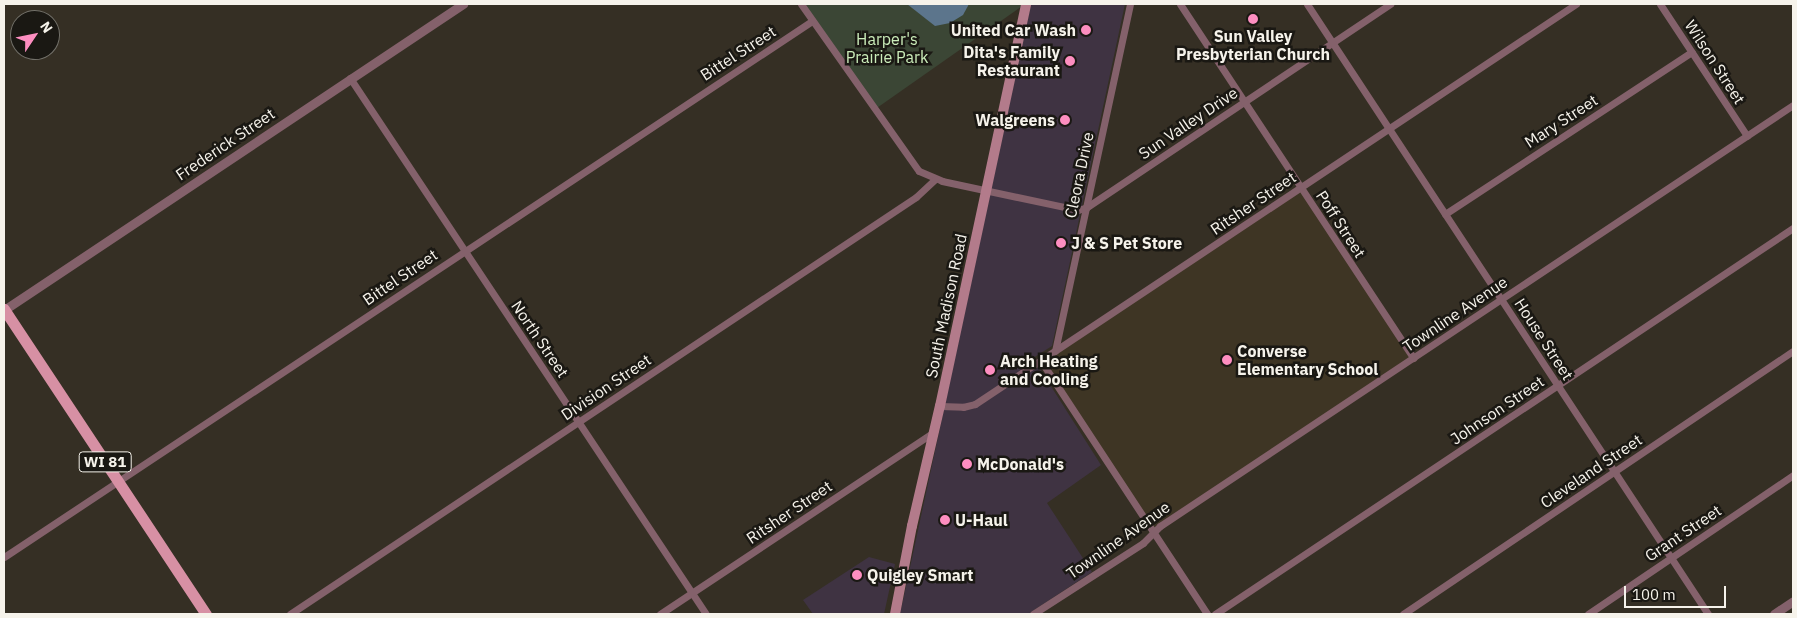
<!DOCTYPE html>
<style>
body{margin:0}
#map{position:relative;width:1797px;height:618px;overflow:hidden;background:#352f24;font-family:"IBM Plex Sans",sans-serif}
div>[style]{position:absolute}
.commercial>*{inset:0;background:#3f3342}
.built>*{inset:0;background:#3e3524;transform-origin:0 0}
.green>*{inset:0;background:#3b4635}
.water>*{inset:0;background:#5c758c}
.minor>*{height:7px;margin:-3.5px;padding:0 3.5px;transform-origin:3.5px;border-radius:3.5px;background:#84616b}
.tertiary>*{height:9px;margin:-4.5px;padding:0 4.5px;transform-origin:4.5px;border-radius:4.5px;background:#84616b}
.secondary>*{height:10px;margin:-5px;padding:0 5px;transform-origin:5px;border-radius:5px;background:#b37b8b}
.primary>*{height:11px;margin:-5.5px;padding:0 5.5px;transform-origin:5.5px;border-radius:5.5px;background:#d790a4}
.dots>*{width:14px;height:14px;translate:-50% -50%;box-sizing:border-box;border:2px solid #1a1813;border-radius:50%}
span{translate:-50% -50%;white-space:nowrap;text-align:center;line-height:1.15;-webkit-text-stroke:5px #1a1813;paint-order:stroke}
.shield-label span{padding:1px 4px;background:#1a1813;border:1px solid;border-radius:4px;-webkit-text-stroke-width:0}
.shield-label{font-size:15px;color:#f6f3eb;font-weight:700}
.poi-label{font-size:16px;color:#f6f3eb;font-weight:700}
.right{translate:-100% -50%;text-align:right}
.left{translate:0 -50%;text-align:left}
.park-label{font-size:16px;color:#cbedba}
.street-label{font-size:16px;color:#f6f3eb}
.frame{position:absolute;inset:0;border:5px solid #f6f3eb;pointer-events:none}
.north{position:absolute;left:10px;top:10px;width:50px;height:50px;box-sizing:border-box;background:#1a1813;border:1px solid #727069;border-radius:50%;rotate:56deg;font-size:14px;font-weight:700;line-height:20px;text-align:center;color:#f6f3eb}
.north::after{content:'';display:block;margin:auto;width:18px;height:22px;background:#fd8ec0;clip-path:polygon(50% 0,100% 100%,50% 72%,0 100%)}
.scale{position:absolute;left:1624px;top:586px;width:102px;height:22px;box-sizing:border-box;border:2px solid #f6f3eb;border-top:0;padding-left:6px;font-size:15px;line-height:18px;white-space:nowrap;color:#f6f3eb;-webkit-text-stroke:4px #1a1813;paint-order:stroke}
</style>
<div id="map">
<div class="commercial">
<div style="clip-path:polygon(1031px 4px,1125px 4px,1052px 346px,1033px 358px,1101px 465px,1047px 503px,1092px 572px,1028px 614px,900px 614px)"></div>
<div style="clip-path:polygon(869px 557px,895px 564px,884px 614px,813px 614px,803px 600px)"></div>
</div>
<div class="built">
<div style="left:1301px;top:188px;width:204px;height:312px;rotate:57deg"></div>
</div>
<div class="green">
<div style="clip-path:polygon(801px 4px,1025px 4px,874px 110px)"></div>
</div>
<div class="water">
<div style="clip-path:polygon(907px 4px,969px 4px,963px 15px,950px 23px,935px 26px)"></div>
</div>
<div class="minor">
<div style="left:801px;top:4px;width:204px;rotate:54.8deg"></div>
<div style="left:919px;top:171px;width:25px;rotate:23deg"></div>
<div style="left:942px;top:181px;width:139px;rotate:12deg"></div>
<div style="left:1078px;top:210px;width:9px;rotate:-18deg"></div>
<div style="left:1087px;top:207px;width:365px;rotate:-33.8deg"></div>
<div style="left:1180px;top:4px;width:424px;rotate:56.6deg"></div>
<div style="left:1307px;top:4px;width:730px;rotate:56.68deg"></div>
<div style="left:1660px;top:4px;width:158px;rotate:56.6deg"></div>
<div style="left:350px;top:78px;width:643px;rotate:56.41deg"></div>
<div style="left:1445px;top:214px;width:295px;rotate:-33.3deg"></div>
<div style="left:1055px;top:351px;width:355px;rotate:-77.8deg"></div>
<div style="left:1041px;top:361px;width:303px;rotate:56.7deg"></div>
<div style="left:940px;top:406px;width:23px;rotate:2deg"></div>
<div style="left:963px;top:407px;width:12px;rotate:-14deg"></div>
<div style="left:975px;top:404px;width:722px;rotate:-33.65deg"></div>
<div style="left:4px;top:557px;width:970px;rotate:-33.56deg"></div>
<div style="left:290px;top:614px;width:752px;rotate:-33.67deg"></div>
<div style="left:916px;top:197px;width:26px;rotate:-43deg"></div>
<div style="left:660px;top:614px;width:329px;rotate:-33.6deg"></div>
<div style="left:1033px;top:614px;width:131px;rotate:-32.8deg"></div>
<div style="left:1143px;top:543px;width:24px;rotate:-45deg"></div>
<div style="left:1160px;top:526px;width:760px;rotate:-33.63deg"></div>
<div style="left:1215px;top:614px;width:695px;rotate:-33.74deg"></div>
<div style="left:1403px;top:614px;width:470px;rotate:-34deg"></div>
<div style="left:1588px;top:614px;width:248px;rotate:-34.1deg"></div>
</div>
<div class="tertiary">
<div style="left:4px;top:310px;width:552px;rotate:-33.69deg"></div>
<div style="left:1774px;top:614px;width:23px;rotate:-34deg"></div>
</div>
<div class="secondary">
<div style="left:895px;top:614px;width:90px;rotate:-79.1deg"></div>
<div style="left:912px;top:526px;width:123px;rotate:-76.9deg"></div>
<div style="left:940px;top:406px;width:411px;rotate:-77.9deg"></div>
</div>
<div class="primary">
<div style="left:4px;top:309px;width:366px;rotate:56.5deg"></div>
</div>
<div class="dots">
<div style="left:1253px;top:19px;background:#fd8ec0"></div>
<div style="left:1086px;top:30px;background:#fd8ec0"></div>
<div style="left:1070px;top:61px;background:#fd8ec0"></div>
<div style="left:1065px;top:120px;background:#fd8ec0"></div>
<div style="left:1061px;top:243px;background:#fd8ec0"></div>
<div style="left:1227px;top:360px;background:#fd8ec0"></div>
<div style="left:990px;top:370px;background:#fd8ec0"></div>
<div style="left:967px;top:464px;background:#fd8ec0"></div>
<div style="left:945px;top:520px;background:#fd8ec0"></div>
<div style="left:857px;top:575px;background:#fd8ec0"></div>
</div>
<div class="shield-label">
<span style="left:105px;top:462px">WI 81</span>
</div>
<div class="poi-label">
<span class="right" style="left:1076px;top:30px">United Car Wash</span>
<span style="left:1253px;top:45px">Sun Valley<br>Presbyterian Church</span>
<span class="right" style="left:1060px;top:61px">Dita's Family<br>Restaurant</span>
<span class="right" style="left:1055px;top:120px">Walgreens</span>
<span class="left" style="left:1071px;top:243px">J &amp; S Pet Store</span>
<span class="left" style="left:1237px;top:360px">Converse<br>Elementary School</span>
<span class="left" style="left:1000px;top:370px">Arch Heating<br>and Cooling</span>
<span class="left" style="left:977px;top:464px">McDonald's</span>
<span class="left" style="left:955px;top:520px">U-Haul</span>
<span class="left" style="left:867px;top:575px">Quigley Smart</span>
</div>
<div class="park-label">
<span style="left:887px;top:48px">Harper's<br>Prairie Park</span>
</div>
<div class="street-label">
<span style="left:738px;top:53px;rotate:-33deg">Bittel Street</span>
<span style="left:1715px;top:62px;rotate:57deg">Wilson Street</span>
<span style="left:1561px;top:121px;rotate:-33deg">Mary Street</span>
<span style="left:1188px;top:123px;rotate:-34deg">Sun Valley Drive</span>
<span style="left:225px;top:144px;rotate:-34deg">Frederick Street</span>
<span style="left:1079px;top:175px;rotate:-78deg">Cleora Drive</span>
<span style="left:1253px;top:203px;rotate:-34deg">Ritsher Street</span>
<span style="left:1341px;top:224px;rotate:57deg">Poff Street</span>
<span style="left:400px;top:277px;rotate:-34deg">Bittel Street</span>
<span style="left:946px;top:306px;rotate:-78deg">South Madison Road</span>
<span style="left:1455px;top:314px;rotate:-34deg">Townline Avenue</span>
<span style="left:540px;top:339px;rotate:56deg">North Street</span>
<span style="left:1544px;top:339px;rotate:57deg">House Street</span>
<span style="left:606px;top:387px;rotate:-34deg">Division Street</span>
<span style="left:1497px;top:410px;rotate:-34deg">Johnson Street</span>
<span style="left:1591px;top:471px;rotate:-34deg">Cleveland Street</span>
<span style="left:789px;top:512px;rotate:-34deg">Ritsher Street</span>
<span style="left:1683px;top:533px;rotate:-34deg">Grant Street</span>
<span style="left:1118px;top:540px;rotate:-35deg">Townline Avenue</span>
</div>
<div class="frame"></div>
<div class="north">N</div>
<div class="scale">100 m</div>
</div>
